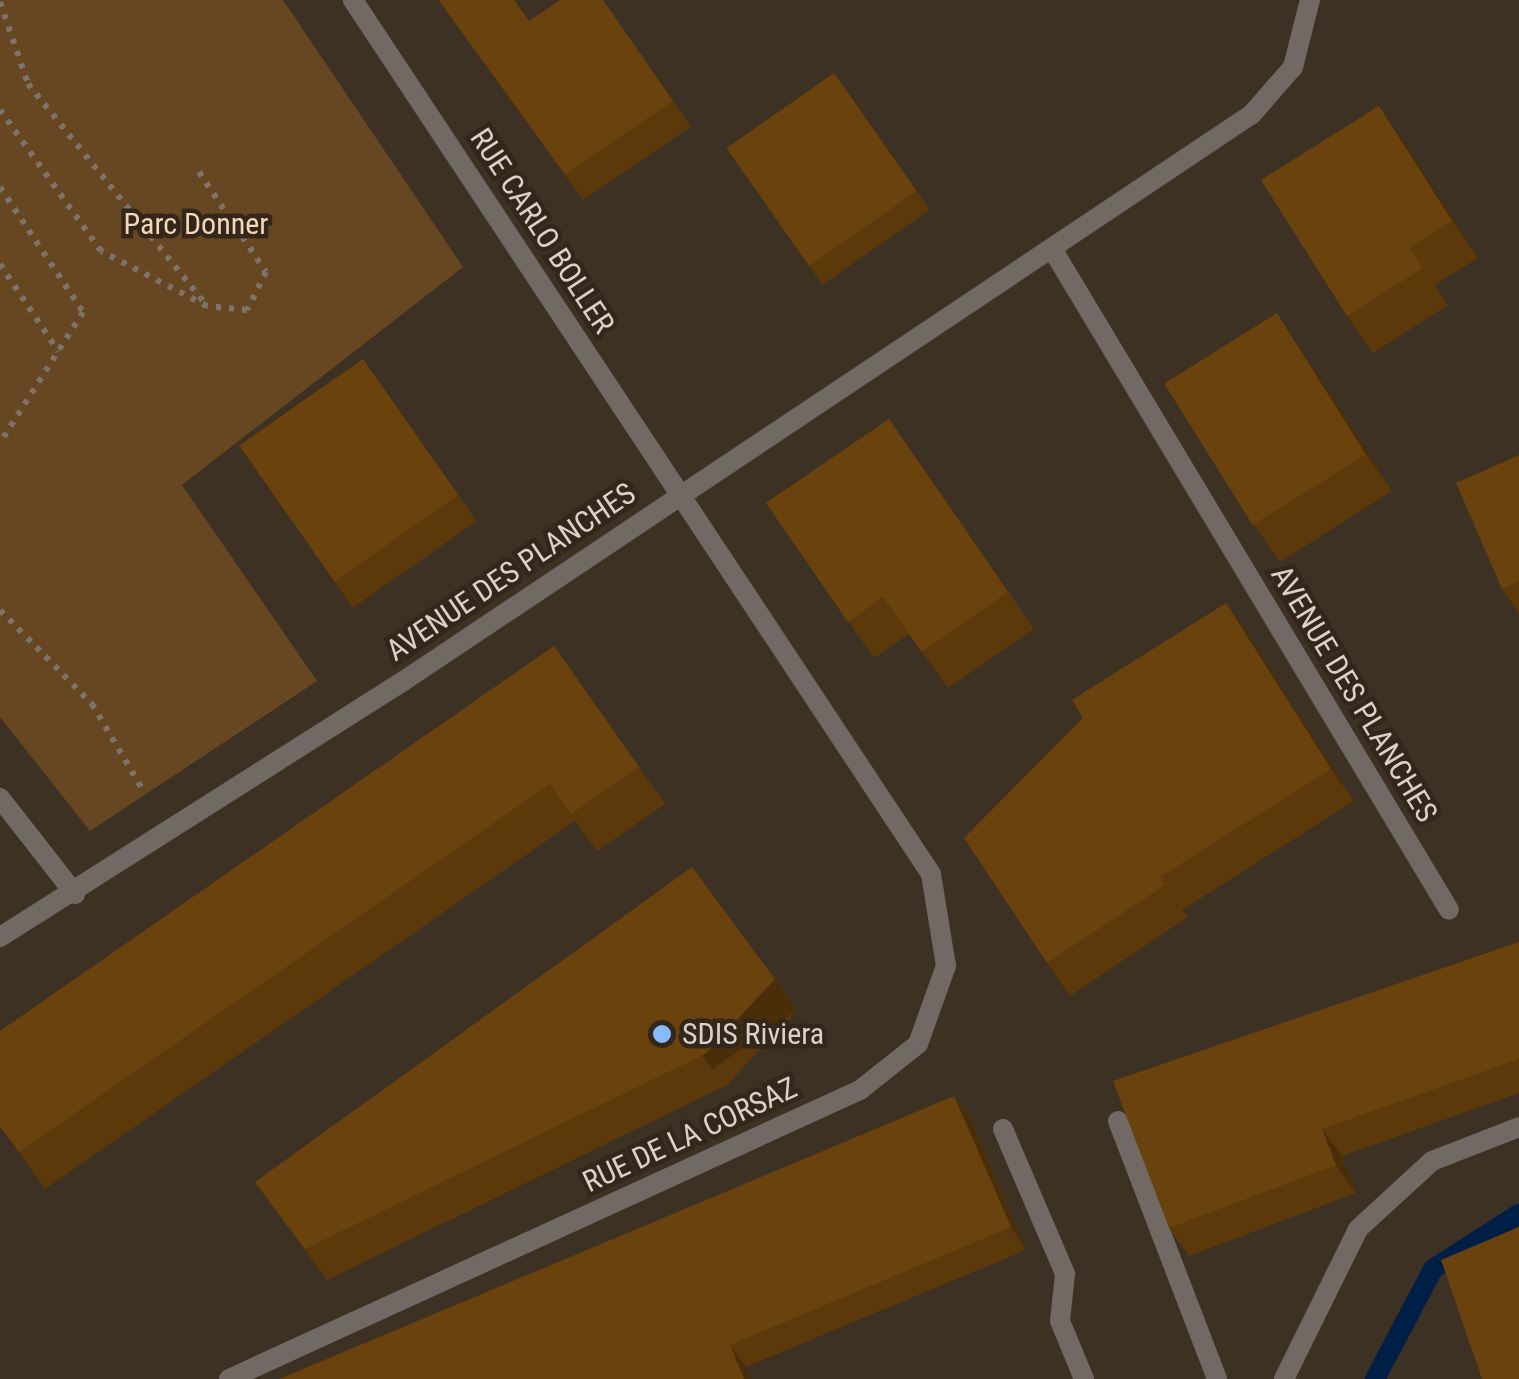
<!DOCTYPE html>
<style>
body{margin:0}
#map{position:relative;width:1519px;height:1379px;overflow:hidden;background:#3d3124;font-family:"Roboto Condensed",sans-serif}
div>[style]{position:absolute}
.green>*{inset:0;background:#674722}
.stream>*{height:20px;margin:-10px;padding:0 10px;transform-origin:10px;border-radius:10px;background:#001f47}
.path>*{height:6px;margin-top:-3px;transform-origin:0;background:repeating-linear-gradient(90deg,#7d7368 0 5px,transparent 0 13px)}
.lane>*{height:20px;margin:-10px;padding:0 10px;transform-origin:10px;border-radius:10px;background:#716a64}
.street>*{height:20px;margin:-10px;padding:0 10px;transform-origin:10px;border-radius:10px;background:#716a64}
.wall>*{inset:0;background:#5b390b;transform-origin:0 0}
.shaded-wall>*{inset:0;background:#4a2e09;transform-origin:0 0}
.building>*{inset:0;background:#6a420d;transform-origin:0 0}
.dots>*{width:28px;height:28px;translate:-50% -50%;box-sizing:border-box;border:5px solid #33271b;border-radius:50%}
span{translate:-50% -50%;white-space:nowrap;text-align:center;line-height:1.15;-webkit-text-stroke:9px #33271b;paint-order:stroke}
.park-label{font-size:30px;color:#f5d6b6}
.street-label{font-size:30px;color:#dad2ca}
.poi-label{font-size:30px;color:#dad2ca}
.left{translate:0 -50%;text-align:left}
</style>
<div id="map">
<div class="green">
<div style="clip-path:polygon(0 0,283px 0,463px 267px,182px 485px,317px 681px,90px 831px,0 717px)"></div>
</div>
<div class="stream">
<div style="left:1375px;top:1379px;width:124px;rotate:-62.2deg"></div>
<div style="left:1433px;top:1269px;width:102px;rotate:-32.6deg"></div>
</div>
<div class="path">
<div style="left:0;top:2px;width:87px;rotate:71.1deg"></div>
<div style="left:28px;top:84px;width:285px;rotate:51.1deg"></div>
<div style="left:207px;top:306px;width:119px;rotate:-152.6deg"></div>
<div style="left:101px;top:251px;width:173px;rotate:-125.6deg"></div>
<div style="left:199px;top:172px;width:120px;rotate:56.2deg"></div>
<div style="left:266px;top:272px;width:42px;rotate:116.6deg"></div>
<div style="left:247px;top:310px;width:40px;rotate:-174.3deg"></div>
<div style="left:0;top:187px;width:150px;rotate:56.4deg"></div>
<div style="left:83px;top:312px;width:155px;rotate:122.4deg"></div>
<div style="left:0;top:264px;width:105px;rotate:56.3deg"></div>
<div style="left:0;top:610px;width:132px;rotate:45.6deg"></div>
<div style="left:92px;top:704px;width:102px;rotate:59.4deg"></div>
</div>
<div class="lane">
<div style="left:1054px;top:252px;width:767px;rotate:59.02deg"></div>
<div style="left:1118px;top:1121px;width:276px;rotate:69deg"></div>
<div style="left:1003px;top:1129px;width:158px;rotate:66.8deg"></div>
<div style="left:1065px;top:1274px;width:47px;rotate:96.1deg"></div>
<div style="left:1060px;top:1321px;width:63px;rotate:67.5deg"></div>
<div style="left:1284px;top:1379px;width:167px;rotate:-63.7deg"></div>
<div style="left:1358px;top:1229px;width:100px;rotate:-42.6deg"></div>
<div style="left:1432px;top:1161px;width:93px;rotate:-21.3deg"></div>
</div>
<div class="street">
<div style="left:0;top:798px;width:122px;rotate:52deg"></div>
<div style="left:0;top:937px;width:476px;rotate:-32.4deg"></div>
<div style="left:402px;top:682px;width:1022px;rotate:-33.75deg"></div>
<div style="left:1252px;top:114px;width:62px;rotate:-48.9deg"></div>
<div style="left:1293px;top:67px;width:69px;rotate:-75.8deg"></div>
<div style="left:229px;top:1379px;width:694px;rotate:-24.61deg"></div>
<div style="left:860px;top:1090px;width:74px;rotate:-38.4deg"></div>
<div style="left:918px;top:1044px;width:83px;rotate:-70.3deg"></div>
<div style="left:946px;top:966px;width:93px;rotate:-99.3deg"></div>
<div style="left:931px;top:874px;width:1048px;rotate:-123.48deg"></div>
</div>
<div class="wall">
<div style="clip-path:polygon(438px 0,529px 21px,603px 0,691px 127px,583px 200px)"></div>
<div style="left:834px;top:73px;width:167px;height:131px;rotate:55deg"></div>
<div style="clip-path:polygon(1405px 143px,1478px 258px,1435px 285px,1448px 305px,1373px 353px,1347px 316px)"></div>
<div style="clip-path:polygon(1302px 350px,1392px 491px,1280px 562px,1254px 525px)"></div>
<div style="left:363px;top:359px;width:198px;height:151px;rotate:55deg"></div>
<div style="clip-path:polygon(889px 419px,1034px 629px,948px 688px,909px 634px,874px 658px,766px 503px)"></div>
<div style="clip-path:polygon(1519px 455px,1519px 613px,1502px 589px)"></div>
<div style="clip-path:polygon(1226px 603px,1248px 635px,1354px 801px,1182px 910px,1188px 917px,1070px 996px,1047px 963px,1083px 718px)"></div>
<div style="clip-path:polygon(554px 646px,665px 804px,597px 851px,575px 821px,45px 1189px,0 1126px)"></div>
<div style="clip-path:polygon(1519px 942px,1519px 1093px,1342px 1156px,1356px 1193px,1189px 1256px,1169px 1228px)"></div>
<div style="clip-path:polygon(775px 979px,797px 1010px,727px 1085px,327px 1280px,255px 1182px)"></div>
<div style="clip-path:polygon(970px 1118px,1026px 1250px,746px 1367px,279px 1379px)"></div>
</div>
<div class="shaded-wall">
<div style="clip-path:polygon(1379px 106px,1405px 143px,1478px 258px,1452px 221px)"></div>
<div style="clip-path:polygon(1277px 313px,1302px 350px,1392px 491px,1366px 454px)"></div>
<div style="clip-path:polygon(1226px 603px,1248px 635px,1354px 801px,1331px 769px)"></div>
<div style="left:775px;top:979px;width:38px;height:103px;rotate:55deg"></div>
<div style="clip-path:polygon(954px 1096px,970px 1118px,1026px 1250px,1011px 1227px)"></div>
<div style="clip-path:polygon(1322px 1129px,1342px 1156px,1356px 1193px,1336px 1165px)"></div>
<div style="clip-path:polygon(730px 1345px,746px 1367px,751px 1379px,744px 1379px)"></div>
</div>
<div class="building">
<div style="clip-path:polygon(439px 0,514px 0,529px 21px,560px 0,603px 0,673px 101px,565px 174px)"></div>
<div style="left:834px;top:73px;width:144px;height:131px;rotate:55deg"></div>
<div style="clip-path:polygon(1379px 106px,1452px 221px,1409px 248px,1423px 268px,1347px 316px,1261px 180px)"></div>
<div style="left:1277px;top:313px;width:167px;height:133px;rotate:58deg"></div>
<div style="left:363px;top:359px;width:166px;height:151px;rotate:55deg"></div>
<div style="clip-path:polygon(889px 419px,1008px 592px,922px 652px,883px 597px,848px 622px,766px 503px)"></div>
<div style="clip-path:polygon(1519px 455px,1519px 581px,1502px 589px,1456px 483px)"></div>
<div style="clip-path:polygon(1226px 603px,1331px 769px,1160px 877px,1165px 885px,1047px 963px,964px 838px,1083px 718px,1072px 700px)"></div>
<div style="clip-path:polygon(554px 646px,639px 767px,571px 814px,550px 784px,19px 1152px,0 1126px,0 1031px)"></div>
<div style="clip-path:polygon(692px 867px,775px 979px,705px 1054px,305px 1249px,255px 1182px)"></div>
<div style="clip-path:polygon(1519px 942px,1519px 1059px,1322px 1129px,1336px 1165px,1169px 1228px,1113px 1081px)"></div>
<div style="clip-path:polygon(954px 1096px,1011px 1227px,730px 1345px,744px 1379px,279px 1379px)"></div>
<div style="clip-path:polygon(1519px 1227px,1519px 1379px,1482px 1379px,1441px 1260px)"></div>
</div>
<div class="dots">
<div style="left:662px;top:1034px;background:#87bbfb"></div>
</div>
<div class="park-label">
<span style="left:196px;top:224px">Parc Donner</span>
</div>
<div class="street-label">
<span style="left:542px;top:231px;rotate:57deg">RUE CARLO BOLLER</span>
<span style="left:511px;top:572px;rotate:-34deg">AVENUE DES PLANCHES</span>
<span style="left:1354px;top:694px;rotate:59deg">AVENUE DES PLANCHES</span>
<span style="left:690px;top:1135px;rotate:-25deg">RUE DE LA CORSAZ</span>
</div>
<div class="poi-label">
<span class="left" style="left:682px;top:1034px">SDIS Riviera</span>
</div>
</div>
